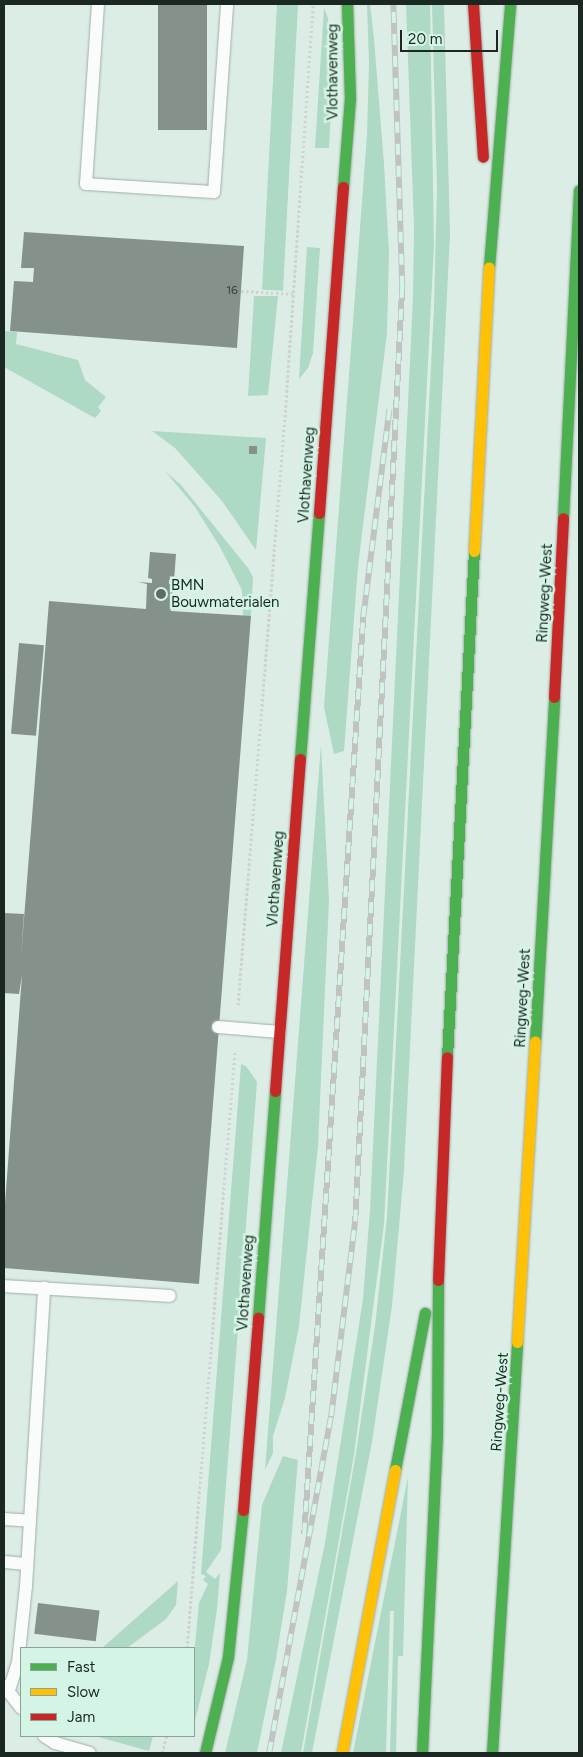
<!DOCTYPE html>
<style>
body{margin:0}
#map{position:relative;width:583px;height:1757px;overflow:hidden;background:#dcede5;font-family:Figtree,sans-serif}
div>[style]{position:absolute}
.green>*{inset:0;background:#add9c5;transform-origin:0 0}
.building>*{inset:0;background:#85928c;transform-origin:0 0}
.path>*{height:3px;margin-top:-1.5px;transform-origin:0;background:repeating-linear-gradient(90deg,#ced3d0 0 2.5px,transparent 0 5px)}
.roads{filter:drop-shadow(0 0 1px #a0ada6) drop-shadow(0 0 1px #a0ada6)}
.lane>*{height:12px;margin:-6px;padding:0 6px;transform-origin:6px;border-radius:6px;background:#fafcfb}
.fast>*{height:11px;margin:-5.5px;padding:0 5.5px;transform-origin:5.5px;border-radius:5.5px;background:#4caf50}
.slow>*{height:11px;margin:-5.5px;padding:0 5.5px;transform-origin:5.5px;border-radius:5.5px;background:#ffc107}
.jam>*{height:11px;margin:-5.5px;padding:0 5.5px;transform-origin:5.5px;border-radius:5.5px;background:#c62828}
.rail>*{height:5.5px;margin-top:-2.75px;transform-origin:0;background:repeating-linear-gradient(90deg,#d4f5e5 0 11px,#bfc4c2 0 22px);box-sizing:border-box;border-block:1px solid #bfc4c2}
.dots>*{width:14px;height:14px;translate:-50% -50%;box-sizing:border-box;border:2px solid #d4f5e5;border-radius:50%}
span{translate:-50% -50%;white-space:nowrap;text-align:center;line-height:1.15;-webkit-text-stroke:5px #d4f5e5;paint-order:stroke}
.number-label{font-size:12px;color:#36423c}
.number-label span{-webkit-text-stroke-width:0}
.street-label{font-size:15px;color:#1b2721}
.poi-label{font-size:15px;color:#1b2721}
.left{translate:0 -50%;text-align:left}
.frame{position:absolute;inset:0;border:5px solid #1b2721;pointer-events:none}
.legend{position:absolute;left:20px;top:1647px;width:175px;height:90px;box-sizing:border-box;background:#d4f5e5;border:1px solid #8aa397;margin:0;padding:6px 9px;list-style:none;font-size:15px;color:#1b2721}
.legend li{display:flex;align-items:center;gap:10px;height:25px}
.legend b{width:25px;border:1px solid #8aa397}
.scale{position:absolute;left:400px;top:30px;width:98px;height:22px;box-sizing:border-box;border:2px solid #1b2721;border-top:0;padding-left:6px;font-size:15px;line-height:18px;white-space:nowrap;color:#1b2721;-webkit-text-stroke:4px #d4f5e5;paint-order:stroke}
</style>
<div id="map">
<div class="green">
<div style="left:277px;top:4px;width:21px;height:286px;rotate:3deg"></div>
<div style="clip-path:polygon(367px 4px,370px 4px,374px 39px,384px 164px,389px 253px,387px 333px,358px 566px,344px 751px,334px 754px,324px 707px,367px 135px,369px 63px)"></div>
<div style="clip-path:polygon(406px 4px,430px 4px,434px 244px,384px 1224px,354px 1455px,301px 1753px,281px 1753px,325px 1543px,363px 1299px,370px 1210px,413px 297px,414px 227px)"></div>
<div style="clip-path:polygon(432px 4px,444px 4px,450px 234px,404px 1170px,392px 1306px,372px 1442px,312px 1753px,303px 1753px,356px 1453px,375px 1326px,387px 1217px,434px 308px,437px 187px)"></div>
<div style="clip-path:polygon(324px 8px,328px 18px,332px 89px,329px 148px,315px 148px)"></div>
<div style="clip-path:polygon(307px 247px,320px 248px,313px 353px,308px 368px,299px 379px)"></div>
<div style="clip-path:polygon(254px 296px,278px 296px,268px 395px,248px 396px)"></div>
<div style="clip-path:polygon(4px 331px,17px 332px,16px 344px,78px 360px,85px 380px,106px 397px,98px 407px,101px 411px,95px 418px,4px 367px)"></div>
<div style="clip-path:polygon(152px 431px,266px 438px,256px 550px,222px 501px,175px 448px)"></div>
<div style="clip-path:polygon(165px 471px,181px 485px,248px 568px,253px 577px,251px 616px,243px 616px,242px 590px,220px 547px,195px 507px)"></div>
<div style="clip-path:polygon(321px 745px,329px 900px,318px 1146px,299px 1326px,285px 1398px,273px 1436px,273px 1453px,265px 1470px)"></div>
<div style="clip-path:polygon(241px 1064px,246px 1066px,257px 1082px,221px 1550px,206px 1572px,215px 1579px,220px 1573px,217px 1609px,209px 1664px,194px 1725px,194px 1656px,199px 1603px,208px 1584px,203px 1580px,206px 1576px,201px 1574px)"></div>
<div style="clip-path:polygon(283px 1456px,298px 1460px,287px 1591px,276px 1659px,257px 1753px,225px 1753px,247px 1660px,262px 1505px)"></div>
<div style="clip-path:polygon(408px 1477px,403px 1656px,398px 1656px,396px 1753px,390px 1753px,394px 1611px,390px 1611px,386px 1753px,353px 1753px)"></div>
<div style="clip-path:polygon(178px 1581px,176px 1605px,166px 1619px,127px 1648px,102px 1648px)"></div>
<div style="clip-path:polygon(95px 1736px,153px 1736px,149px 1751px)"></div>
</div>
<div class="building">
<div style="left:158px;top:4px;width:49px;height:126px"></div>
<div style="clip-path:polygon(24px 232px,244px 246px,237px 348px,10px 331px,14px 281px,33px 282px,34px 268px,21px 268px)"></div>
<div style="left:249px;top:446px;width:8px;height:8px"></div>
<div style="clip-path:polygon(150px 552px,176px 554px,174px 581px,169px 580px,169px 584px,182px 585px,173px 587px,171px 611px,251px 616px,199px 1284px,4px 1268px,4px 1217px,22px 975px,19px 994px,4px 993px,4px 913px,24px 914px,21px 957px,49px 601px,146px 609px,147px 584px,138px 582px,152px 583px,152px 579px,148px 578px)"></div>
<div style="left:19px;top:643px;width:25px;height:91px;rotate:5deg"></div>
<div style="left:38px;top:1603px;width:62px;height:31px;rotate:7deg"></div>
</div>
<div class="path">
<div style="left:241px;top:291px;width:53px;rotate:3.2deg"></div>
<div style="left:238px;top:1005px;width:590px;rotate:-85.43deg"></div>
<div style="left:285px;top:417px;width:414px;rotate:-86.1deg"></div>
<div style="left:187px;top:1648px;width:599px;rotate:-85.4deg"></div>
<div style="left:162px;top:1753px;width:18px;rotate:-74deg"></div>
</div>
<div class="roads">
<div class="lane">
<div style="left:98px;top:4px;width:180px;rotate:93.8deg"></div>
<div style="left:86px;top:184px;width:128px;rotate:3.6deg"></div>
<div style="left:214px;top:192px;width:188px;rotate:-86deg"></div>
<div style="left:218px;top:1027px;width:62px;rotate:4.6deg"></div>
<div style="left:4px;top:1286px;width:166px;rotate:3.4deg"></div>
<div style="left:4px;top:1519px;width:26px;rotate:4deg"></div>
<div style="left:4px;top:1562px;width:23px;rotate:5deg"></div>
<div style="left:4px;top:1686px;width:28px;rotate:52deg"></div>
<div style="left:4px;top:1692px;width:5px;rotate:-22deg"></div>
<div style="left:9px;top:1690px;width:28px;rotate:-72deg"></div>
<div style="left:18px;top:1663px;width:77px;rotate:-84.1deg"></div>
<div style="left:26px;top:1586px;width:299px;rotate:-86.5deg"></div>
<div style="left:44px;top:1736px;width:13px;rotate:32deg"></div>
<div style="left:55px;top:1743px;width:36px;rotate:16deg"></div>
</div>
<div class="fast">
<div style="left:343px;top:187px;width:88px;rotate:-85.5deg"></div>
<div style="left:350px;top:99px;width:95px;rotate:-91.8deg"></div>
<div style="left:489px;top:267px;width:264px;rotate:-85.4deg"></div>
<div style="left:563px;top:518px;width:328px;rotate:-87.2deg"></div>
<div style="left:300px;top:759px;width:247px;rotate:-85.6deg"></div>
<div style="left:535px;top:1042px;width:346px;rotate:-86.8deg"></div>
<div style="left:447px;top:1057px;width:507px;rotate:-86.95deg"></div>
<div style="left:258px;top:1318px;width:228px;rotate:-85.7deg"></div>
<div style="left:395px;top:1470px;width:160px;rotate:-79.2deg"></div>
<div style="left:205px;top:1753px;width:99px;rotate:-76.5deg"></div>
<div style="left:228px;top:1657px;width:148px;rotate:-84.2deg"></div>
<div style="left:422px;top:1753px;width:319px;rotate:-87.3deg"></div>
<div style="left:437px;top:1434px;width:154px;rotate:-89.6deg"></div>
<div style="left:492px;top:1753px;width:412px;rotate:-86.5deg"></div>
</div>
<div class="slow">
<div style="left:474px;top:551px;width:284px;rotate:-87deg"></div>
<div style="left:517px;top:1342px;width:301px;rotate:-86.6deg"></div>
<div style="left:342px;top:1753px;width:288px;rotate:-79.4deg"></div>
</div>
<div class="jam">
<div style="left:473px;top:4px;width:153px;rotate:86.3deg"></div>
<div style="left:319px;top:513px;width:327px;rotate:-85.8deg"></div>
<div style="left:554px;top:697px;width:179px;rotate:-87.1deg"></div>
<div style="left:275px;top:1091px;width:333px;rotate:-85.7deg"></div>
<div style="left:438px;top:1280px;width:223px;rotate:-87.7deg"></div>
<div style="left:243px;top:1510px;width:193px;rotate:-85.5deg"></div>
</div>
</div>
<div class="rail">
<div style="left:304px;top:1534px;width:919px;rotate:-86.32deg"></div>
<div style="left:363px;top:617px;width:209px;rotate:-82.8deg"></div>
<div style="left:269px;top:1753px;width:343px;rotate:-79.6deg"></div>
<div style="left:331px;top:1416px;width:196px;rotate:-83deg"></div>
<div style="left:355px;top:1221px;width:935px;rotate:-87.12deg"></div>
<div style="left:402px;top:287px;width:283px;rotate:-91.8deg"></div>
</div>
<div class="dots">
<div style="left:161px;top:594px;background:#5f6c66"></div>
</div>
<div class="number-label">
<span style="left:232px;top:291px">16</span>
</div>
<div class="street-label">
<span style="left:333px;top:72px;rotate:-90deg">Vlothavenweg</span>
<span style="left:307px;top:475px;rotate:-86deg">Vlothavenweg</span>
<span style="left:545px;top:593px;rotate:-87deg">Ringweg-West</span>
<span style="left:276px;top:879px;rotate:-86deg">Vlothavenweg</span>
<span style="left:523px;top:998px;rotate:-87deg">Ringweg-West</span>
<span style="left:246px;top:1283px;rotate:-86deg">Vlothavenweg</span>
<span style="left:500px;top:1402px;rotate:-86deg">Ringweg-West</span>
</div>
<div class="poi-label">
<span class="left" style="left:171px;top:594px">BMN<br>Bouwmaterialen</span>
</div>
<div class="frame"></div>
<ul class="legend">
<li><b style="height:6px;background:#4caf50"></b>Fast</li>
<li><b style="height:6px;background:#ffc107"></b>Slow</li>
<li><b style="height:6px;background:#c62828"></b>Jam</li>
</ul>
<div class="scale">20 m</div>
</div>
